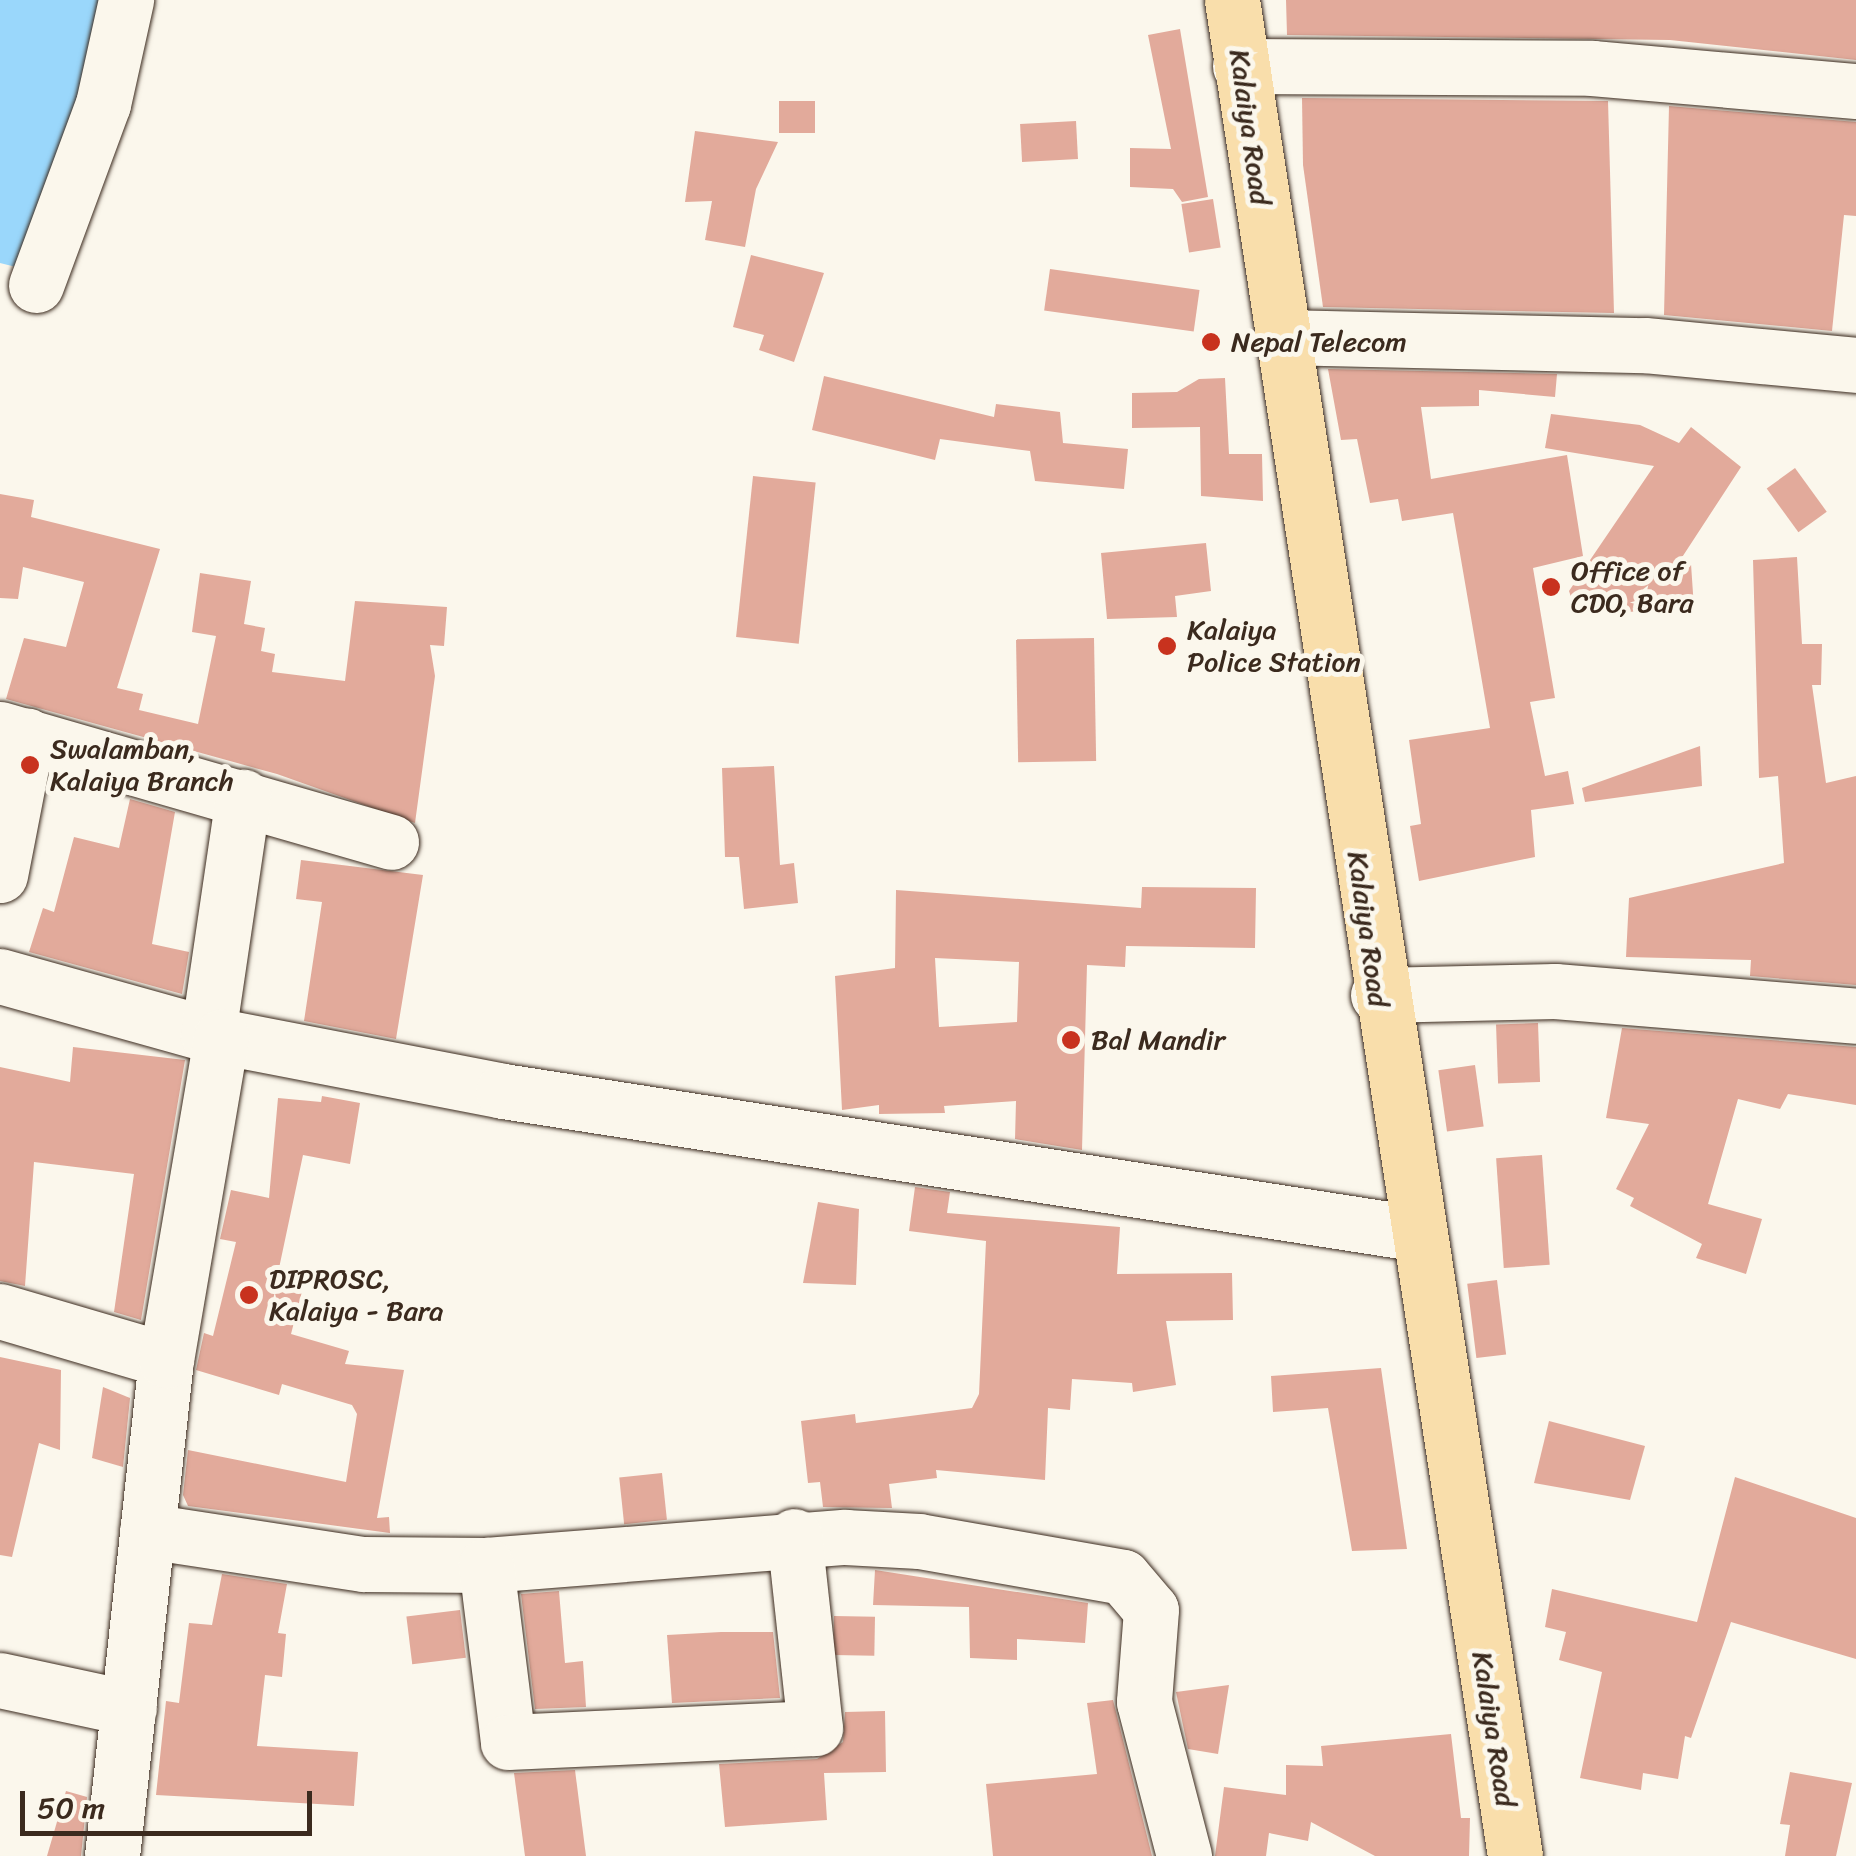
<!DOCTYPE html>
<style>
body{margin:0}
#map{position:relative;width:1856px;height:1856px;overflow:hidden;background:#fbf7ec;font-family:Sriracha,sans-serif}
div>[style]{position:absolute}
.water>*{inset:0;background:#9ad7fb}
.building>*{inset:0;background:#e2aa9b;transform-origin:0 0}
.roads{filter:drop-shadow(0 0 2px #3b2a1e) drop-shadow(0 0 2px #3b2a1e)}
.minor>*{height:55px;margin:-27.5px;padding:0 27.5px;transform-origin:27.5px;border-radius:27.5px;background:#fbf7ec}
.major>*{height:55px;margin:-27.5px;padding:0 27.5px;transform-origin:27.5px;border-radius:27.5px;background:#f9deab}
.dots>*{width:28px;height:28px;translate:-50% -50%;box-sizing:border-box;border:5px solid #fbf7ec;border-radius:50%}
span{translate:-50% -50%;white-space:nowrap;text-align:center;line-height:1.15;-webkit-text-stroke:10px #fbf7ec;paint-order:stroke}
.street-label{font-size:28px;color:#3b2a1e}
.poi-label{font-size:28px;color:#3b2a1e}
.left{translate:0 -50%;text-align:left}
.scale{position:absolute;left:20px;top:1791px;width:292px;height:45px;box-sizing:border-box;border:5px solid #3b2a1e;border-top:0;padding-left:12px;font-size:30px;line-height:35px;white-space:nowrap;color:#3b2a1e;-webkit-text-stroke:8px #fbf7ec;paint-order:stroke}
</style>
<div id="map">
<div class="water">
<div style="clip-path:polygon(0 0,105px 0,90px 88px,24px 269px,0 263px)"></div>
</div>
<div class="building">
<div style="clip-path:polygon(1286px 0,1856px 0,1856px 60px,1670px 40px,1287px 35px)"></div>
<div style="clip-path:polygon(1180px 29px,1208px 197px,1182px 202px,1173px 189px,1130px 187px,1130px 148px,1171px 149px,1148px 35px)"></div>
<div style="clip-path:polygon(1302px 98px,1608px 101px,1614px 313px,1323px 307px,1303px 165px)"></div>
<div style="left:779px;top:101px;width:36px;height:32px"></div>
<div style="clip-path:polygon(1669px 106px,1856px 122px,1856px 216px,1844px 215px,1832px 331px,1664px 315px)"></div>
<div style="left:1076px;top:121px;width:38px;height:56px;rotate:87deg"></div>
<div style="clip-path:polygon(695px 131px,778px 142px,756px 189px,745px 247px,705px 240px,712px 201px,685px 202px)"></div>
<div style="left:1213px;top:199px;width:49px;height:32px;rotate:81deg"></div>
<div style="clip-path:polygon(751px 255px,824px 273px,794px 362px,759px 350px,764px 335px,733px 327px)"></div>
<div style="left:1050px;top:269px;width:151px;height:42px;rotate:8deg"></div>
<div style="clip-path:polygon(1328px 369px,1557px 374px,1555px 397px,1479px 390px,1479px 406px,1421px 407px,1431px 479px,1567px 455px,1583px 556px,1533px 568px,1555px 698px,1530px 702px,1545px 776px,1568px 771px,1574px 804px,1531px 810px,1535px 857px,1419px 881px,1410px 826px,1421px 824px,1409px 740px,1490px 728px,1453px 513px,1402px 521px,1398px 499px,1370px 503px,1357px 439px,1341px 440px)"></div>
<div style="clip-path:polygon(824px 376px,994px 417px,996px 404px,1060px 412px,1063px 443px,1128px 449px,1124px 489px,1035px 481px,1030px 451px,940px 439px,935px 460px,812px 430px)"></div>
<div style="clip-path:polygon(1225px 378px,1229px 454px,1262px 454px,1263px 501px,1201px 496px,1200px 427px,1132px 428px,1132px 393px,1177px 392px,1199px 379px)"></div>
<div style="clip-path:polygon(1551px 414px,1640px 425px,1679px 443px,1691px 427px,1741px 467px,1677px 565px,1691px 564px,1694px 608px,1577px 615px,1569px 591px,1654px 466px,1545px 448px)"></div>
<div style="left:1795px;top:468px;width:54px;height:35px;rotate:54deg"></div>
<div style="left:753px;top:476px;width:63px;height:162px;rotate:6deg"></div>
<div style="clip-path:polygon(0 494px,34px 500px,31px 517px,160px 549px,117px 688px,143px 694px,139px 710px,198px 724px,216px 636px,192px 632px,200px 573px,251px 581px,244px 624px,265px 628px,261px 651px,275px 654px,272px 672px,345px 681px,355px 601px,447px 607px,444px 646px,430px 645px,435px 676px,415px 823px,277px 774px,6px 699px,24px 638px,66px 647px,84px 582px,23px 567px,18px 599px,0 598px)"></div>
<div style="clip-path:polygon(1206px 543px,1211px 591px,1175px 596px,1177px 617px,1107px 619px,1101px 553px)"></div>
<div style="clip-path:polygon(1797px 557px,1802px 644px,1822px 644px,1821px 685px,1812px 685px,1826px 783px,1856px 776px,1856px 985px,1750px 976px,1751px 960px,1626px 957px,1629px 898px,1784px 863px,1778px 776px,1759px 778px,1753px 560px)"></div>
<div style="left:1094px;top:638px;width:123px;height:78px;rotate:89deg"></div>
<div style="clip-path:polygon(1700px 746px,1702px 786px,1585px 802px,1582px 788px)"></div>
<div style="clip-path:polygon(774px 766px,780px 865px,794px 863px,798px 903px,744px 909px,739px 857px,725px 857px,722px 768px)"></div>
<div style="clip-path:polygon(130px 799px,175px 812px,152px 944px,189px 952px,182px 994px,29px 952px,43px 908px,54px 912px,74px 837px,119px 848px)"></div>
<div style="clip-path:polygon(301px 860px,423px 875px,396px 1039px,304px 1021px,322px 902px,296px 899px)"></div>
<div style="clip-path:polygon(evenodd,1142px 887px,1256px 888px,1255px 948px,1126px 946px,1125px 967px,1087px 965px,1082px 1150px,1015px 1139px,1016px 1101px,944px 1106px,945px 1113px,879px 1114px,879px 1105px,842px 1110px,835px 976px,895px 968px,896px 890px,1141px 908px,1142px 887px,935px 958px,1019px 962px,1017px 1022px,939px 1027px,935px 958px)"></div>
<div style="left:1538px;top:1023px;width:59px;height:42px;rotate:88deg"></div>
<div style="clip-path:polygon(1622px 1028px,1856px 1047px,1856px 1105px,1788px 1094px,1780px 1109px,1738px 1099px,1708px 1204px,1762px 1219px,1746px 1274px,1696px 1258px,1702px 1244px,1630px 1206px,1634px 1198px,1616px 1189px,1649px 1124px,1606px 1118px)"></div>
<div style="clip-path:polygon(73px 1047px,185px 1060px,141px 1320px,114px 1312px,134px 1174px,34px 1162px,25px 1286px,0 1281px,0 1067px,70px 1082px)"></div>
<div style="left:1475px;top:1065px;width:62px;height:37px;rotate:82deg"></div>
<div style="clip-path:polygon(322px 1096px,360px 1103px,350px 1164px,303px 1155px,278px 1273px,305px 1280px,291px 1334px,349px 1351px,345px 1364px,404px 1370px,377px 1518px,389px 1517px,390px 1533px,188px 1506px,183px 1495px,188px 1450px,346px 1482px,357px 1414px,352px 1405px,282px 1384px,279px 1395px,196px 1370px,204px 1333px,213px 1336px,236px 1242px,220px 1239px,231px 1190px,269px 1198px,278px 1098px,321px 1102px)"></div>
<div style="left:1542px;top:1155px;width:110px;height:46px;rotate:86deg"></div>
<div style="clip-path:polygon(915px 1187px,950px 1192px,947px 1213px,1120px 1227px,1117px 1274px,1232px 1273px,1233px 1320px,1166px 1321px,1176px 1385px,1133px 1392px,1132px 1383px,1072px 1379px,1070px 1410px,1048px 1408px,1045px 1480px,936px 1470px,937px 1478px,889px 1484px,892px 1508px,823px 1507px,820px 1482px,808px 1483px,801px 1421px,855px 1414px,856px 1423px,972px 1408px,979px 1394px,986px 1241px,909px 1231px)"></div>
<div style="clip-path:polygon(818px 1202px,859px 1209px,856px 1285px,803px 1283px)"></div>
<div style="left:1497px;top:1280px;width:75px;height:30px;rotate:83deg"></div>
<div style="clip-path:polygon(0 1357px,61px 1370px,60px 1450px,39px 1443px,12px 1557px,0 1555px)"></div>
<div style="clip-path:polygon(1381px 1368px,1407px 1549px,1352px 1551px,1328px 1408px,1273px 1412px,1271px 1376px)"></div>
<div style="clip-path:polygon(103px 1387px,130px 1398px,123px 1467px,92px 1458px)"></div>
<div style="clip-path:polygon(1549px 1421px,1645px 1446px,1630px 1500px,1534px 1483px)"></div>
<div style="left:662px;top:1473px;width:47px;height:43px;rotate:84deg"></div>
<div style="clip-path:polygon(1735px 1477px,1856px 1518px,1856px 1659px,1731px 1622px,1691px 1738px,1685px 1736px,1678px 1779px,1643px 1773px,1641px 1790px,1580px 1778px,1602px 1672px,1559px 1660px,1566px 1632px,1545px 1627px,1552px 1589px,1697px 1622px)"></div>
<div style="clip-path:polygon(875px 1570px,1088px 1603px,1085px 1643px,1017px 1639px,1017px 1660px,970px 1658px,969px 1607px,873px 1605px)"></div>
<div style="clip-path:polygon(222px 1574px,287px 1584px,278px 1633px,286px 1634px,282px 1677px,265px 1675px,257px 1746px,358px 1752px,354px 1806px,156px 1795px,166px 1701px,179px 1703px,189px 1623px,212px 1625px)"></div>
<div style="clip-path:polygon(559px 1591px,565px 1663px,583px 1661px,586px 1707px,535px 1709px,521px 1594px)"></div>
<div style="left:460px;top:1610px;width:48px;height:54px;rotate:83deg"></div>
<div style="left:834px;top:1616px;width:41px;height:39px;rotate:1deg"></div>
<div style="clip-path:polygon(721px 1632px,773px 1632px,780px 1698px,672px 1703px,667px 1635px)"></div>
<div style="clip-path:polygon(1229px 1685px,1218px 1754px,1188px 1749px,1176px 1692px)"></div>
<div style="clip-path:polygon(1113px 1700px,1152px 1856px,993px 1856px,986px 1784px,1097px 1774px,1087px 1703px)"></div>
<div style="clip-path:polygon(885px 1711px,886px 1772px,824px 1773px,827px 1820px,725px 1827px,719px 1764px,817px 1759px,843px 1742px,845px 1712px)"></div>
<div style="clip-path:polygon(1451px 1734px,1461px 1818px,1470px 1818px,1469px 1856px,1375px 1856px,1311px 1822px,1308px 1841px,1269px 1833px,1266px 1856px,1215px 1856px,1224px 1787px,1286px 1795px,1286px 1765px,1323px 1766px,1321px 1746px)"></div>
<div style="clip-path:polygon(575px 1770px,586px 1856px,525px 1856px,514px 1773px)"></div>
<div style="clip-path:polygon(1790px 1772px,1852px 1783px,1836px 1856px,1785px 1856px,1790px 1825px,1780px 1824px)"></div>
<div style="clip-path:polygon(66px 1791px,87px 1797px,81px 1856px,47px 1856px)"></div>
</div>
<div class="roads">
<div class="minor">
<div style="left:1240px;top:66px;width:352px;rotate:0.3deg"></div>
<div style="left:1592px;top:68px;width:265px;rotate:5deg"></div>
<div style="left:36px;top:285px;width:193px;rotate:-69.7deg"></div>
<div style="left:103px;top:104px;width:107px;rotate:-77.5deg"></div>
<div style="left:1281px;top:337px;width:364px;rotate:1.3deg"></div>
<div style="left:1645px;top:345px;width:212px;rotate:5.4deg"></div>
<div style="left:0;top:729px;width:407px;rotate:16.1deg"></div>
<div style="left:0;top:875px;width:142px;rotate:-79deg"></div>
<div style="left:0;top:976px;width:216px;rotate:15.6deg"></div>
<div style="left:208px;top:1034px;width:300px;rotate:10.9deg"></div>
<div style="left:503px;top:1091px;width:922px;rotate:8.86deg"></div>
<div style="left:1378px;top:995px;width:177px;rotate:-1.3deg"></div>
<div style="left:1555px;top:991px;width:302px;rotate:4.7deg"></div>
<div style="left:208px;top:1034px;width:240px;rotate:-81.6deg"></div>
<div style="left:0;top:1311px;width:173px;rotate:16.4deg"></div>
<div style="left:147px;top:1531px;width:219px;rotate:8.7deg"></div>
<div style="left:363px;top:1564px;width:123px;rotate:0.5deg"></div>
<div style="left:486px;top:1565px;width:360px;rotate:-4.5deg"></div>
<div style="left:845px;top:1537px;width:74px;rotate:3.1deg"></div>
<div style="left:919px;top:1541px;width:207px;rotate:10deg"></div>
<div style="left:1123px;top:1577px;width:43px;rotate:49.7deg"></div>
<div style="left:1151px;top:1610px;width:92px;rotate:94.4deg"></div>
<div style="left:1144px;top:1702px;width:159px;rotate:75.4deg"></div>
<div style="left:486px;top:1565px;width:178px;rotate:82.9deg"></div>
<div style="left:508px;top:1742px;width:307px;rotate:-2.6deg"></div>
<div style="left:815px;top:1728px;width:193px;rotate:-96.2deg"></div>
<div style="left:0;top:1680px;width:132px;rotate:12.2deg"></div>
<div style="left:112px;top:1856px;width:499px;rotate:-83.8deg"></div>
<div style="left:166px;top:1360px;width:328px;rotate:-80.3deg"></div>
</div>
<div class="major">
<div style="left:1232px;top:0;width:1877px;rotate:81.33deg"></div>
</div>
</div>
<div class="dots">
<div style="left:1211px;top:342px;background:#c8321e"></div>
<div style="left:1551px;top:587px;background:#c8321e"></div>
<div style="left:1167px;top:646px;background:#c8321e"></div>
<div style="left:30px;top:765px;background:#c8321e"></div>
<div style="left:1071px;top:1040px;background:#c8321e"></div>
<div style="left:249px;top:1295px;background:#c8321e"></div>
</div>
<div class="street-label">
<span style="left:1250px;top:127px;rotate:82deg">Kalaiya Road</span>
<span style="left:1368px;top:929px;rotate:82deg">Kalaiya Road</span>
<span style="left:1494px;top:1729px;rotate:81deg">Kalaiya Road</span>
</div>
<div class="poi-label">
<span class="left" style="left:1231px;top:342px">Nepal Telecom</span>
<span class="left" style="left:1571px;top:587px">Office of<br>CDO, Bara</span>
<span class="left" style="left:1187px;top:646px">Kalaiya<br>Police Station</span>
<span class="left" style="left:50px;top:765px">Swalamban,<br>Kalaiya Branch</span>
<span class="left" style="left:1091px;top:1040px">Bal Mandir</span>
<span class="left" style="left:269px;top:1295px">DIPROSC,<br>Kalaiya - Bara</span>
</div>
<div class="scale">50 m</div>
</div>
